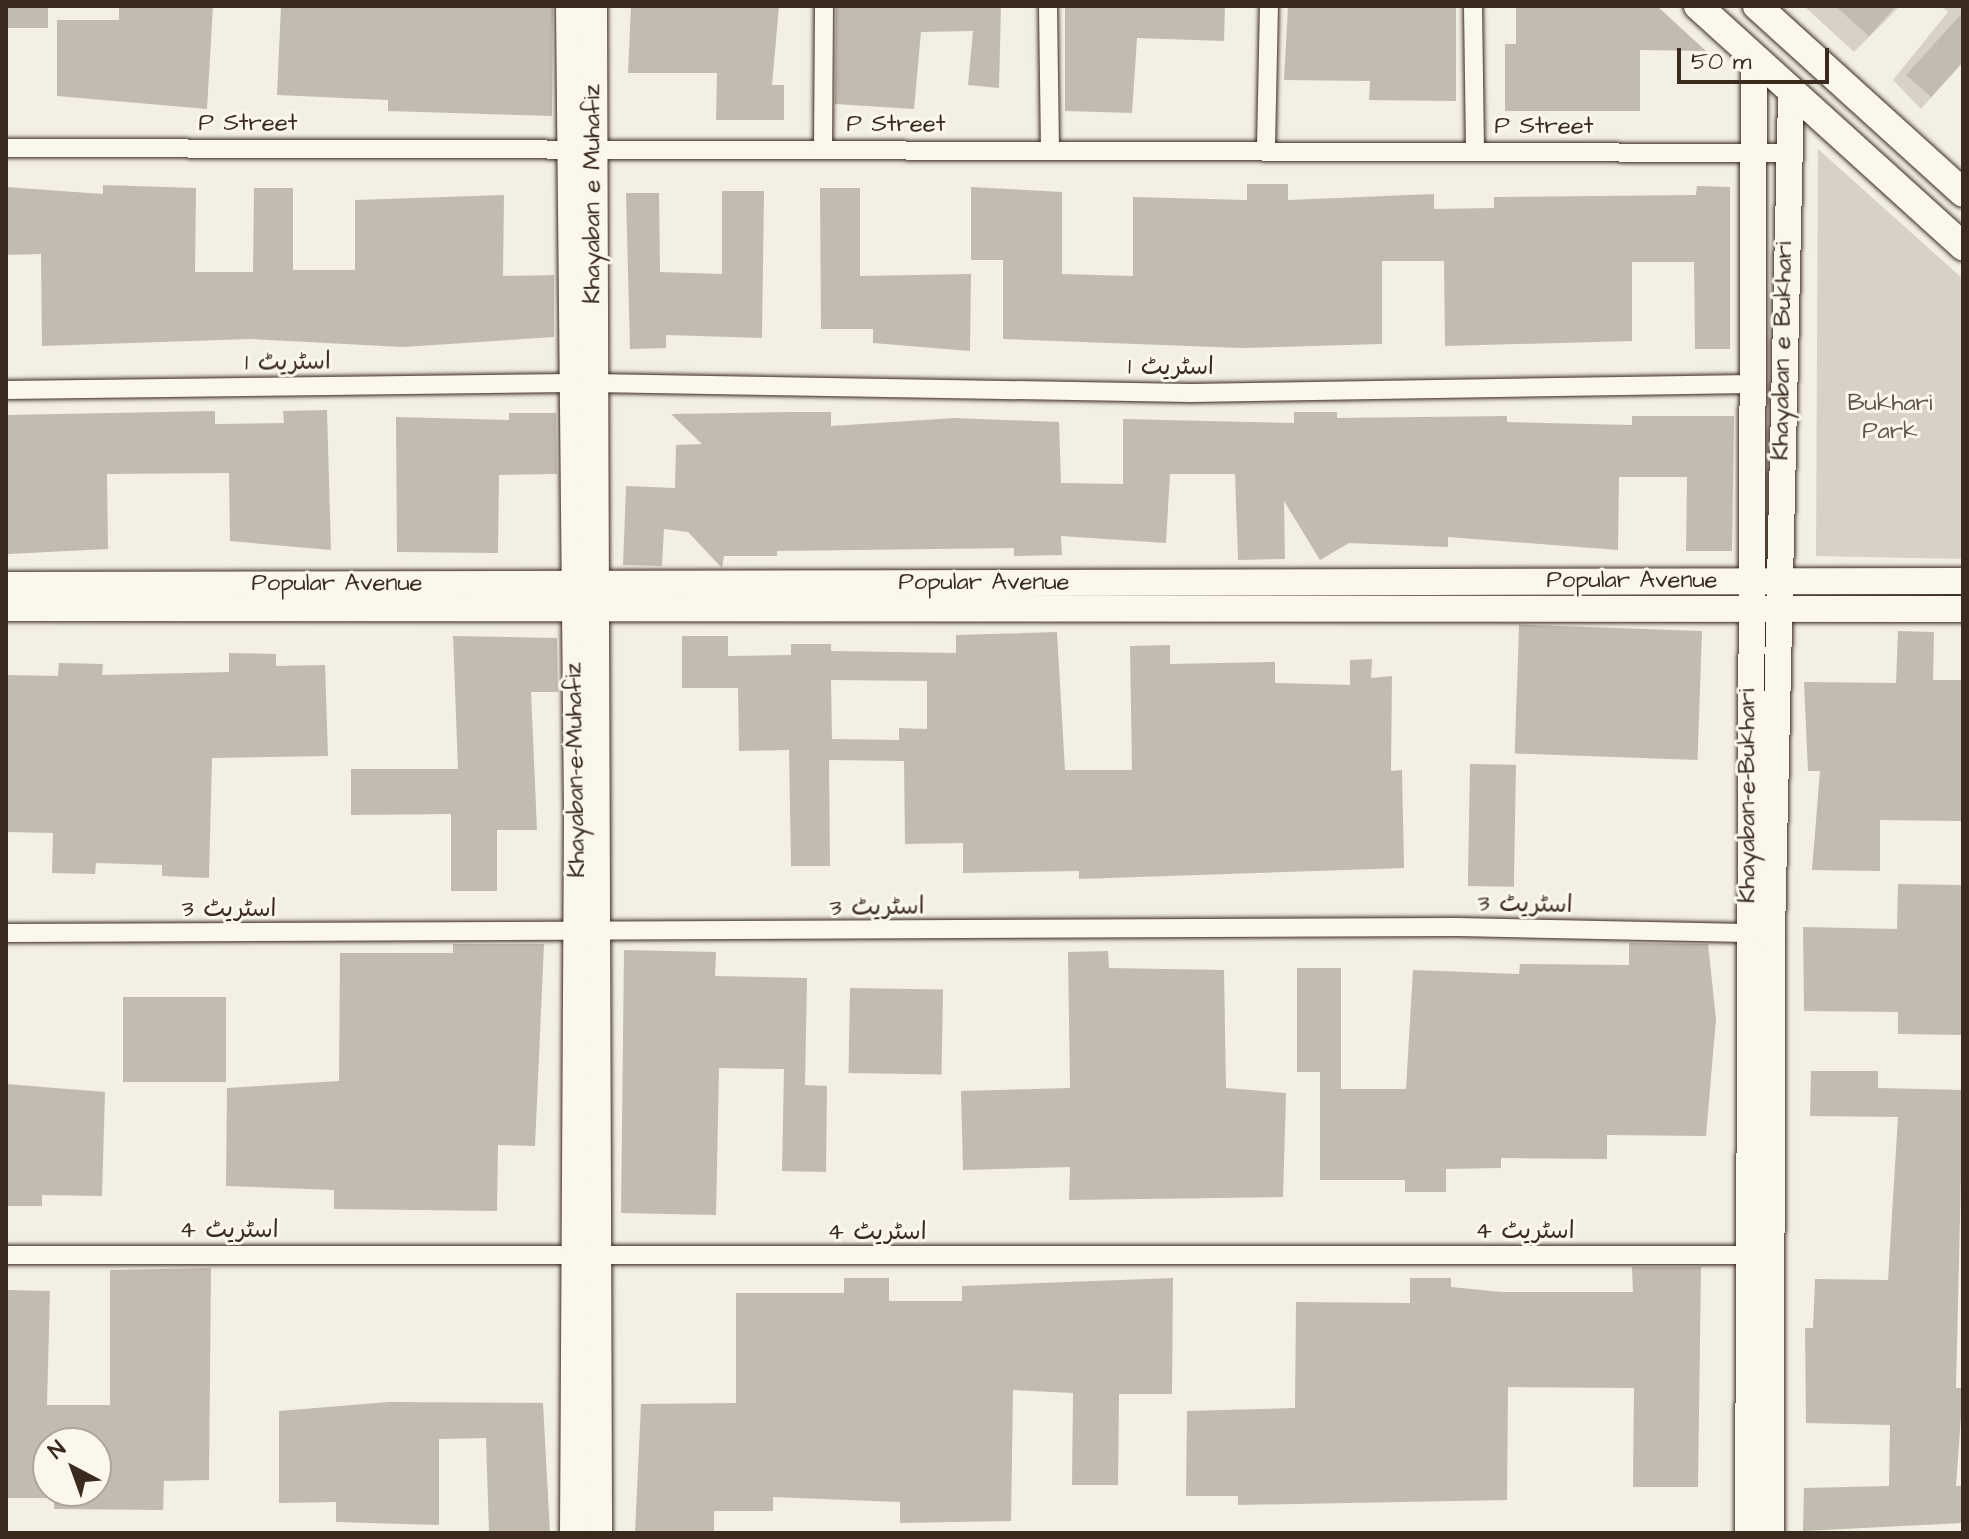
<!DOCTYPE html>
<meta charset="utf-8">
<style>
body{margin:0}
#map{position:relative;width:1969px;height:1539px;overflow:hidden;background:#f3efe4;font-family:"Architects Daughter","Playpen Sans Arabic",sans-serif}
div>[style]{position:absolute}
.green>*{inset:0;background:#d8d1c6}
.building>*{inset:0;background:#c3bbb0;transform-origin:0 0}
.roads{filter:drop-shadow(0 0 2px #3b2a1e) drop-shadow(0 0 2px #3b2a1e)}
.street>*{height:18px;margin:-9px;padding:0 9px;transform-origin:9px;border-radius:9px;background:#fbf7ec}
.secondary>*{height:26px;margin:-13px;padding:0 13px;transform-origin:13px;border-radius:13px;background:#fbf7ec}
.primary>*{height:28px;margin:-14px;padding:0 14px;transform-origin:14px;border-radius:14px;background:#fbf7ec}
span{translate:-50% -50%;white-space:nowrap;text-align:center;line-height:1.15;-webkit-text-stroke:6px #fbf7ec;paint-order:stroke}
.street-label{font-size:24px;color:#3b2a1e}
.park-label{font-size:24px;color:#625448}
.frame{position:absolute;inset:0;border:8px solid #3b2a1e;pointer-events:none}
.north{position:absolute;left:32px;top:1427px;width:80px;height:80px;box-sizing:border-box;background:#fbf7ec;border:2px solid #aea59a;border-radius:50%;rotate:319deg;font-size:22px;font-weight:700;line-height:32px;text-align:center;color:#3b2a1e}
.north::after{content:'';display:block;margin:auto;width:28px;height:36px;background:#3b2a1e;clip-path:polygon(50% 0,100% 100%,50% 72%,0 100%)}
.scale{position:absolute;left:1677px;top:48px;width:152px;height:36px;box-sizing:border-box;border:4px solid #3b2a1e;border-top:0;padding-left:10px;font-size:24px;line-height:28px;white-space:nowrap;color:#3b2a1e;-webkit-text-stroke:6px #fbf7ec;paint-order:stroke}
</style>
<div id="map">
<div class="green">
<div style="clip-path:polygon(1804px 6px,1900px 6px,1854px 52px)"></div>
<div style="clip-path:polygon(1941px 6px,1963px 6px,1963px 62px,1921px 109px,1893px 80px,1948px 12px)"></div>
<div style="clip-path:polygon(1818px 149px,1963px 279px,1963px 559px,1816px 556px)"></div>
</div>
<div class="building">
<div style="left:6px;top:6px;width:42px;height:22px"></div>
<div style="clip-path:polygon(119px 6px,213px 6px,207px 109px,57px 96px,57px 20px,119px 20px)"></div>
<div style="clip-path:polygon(281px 6px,553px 6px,552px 116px,388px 111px,388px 100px,277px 95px)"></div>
<div style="clip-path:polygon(631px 6px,779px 6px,772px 85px,784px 85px,784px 120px,716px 120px,717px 73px,628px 73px)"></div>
<div style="clip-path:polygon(836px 6px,1001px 6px,999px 88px,968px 85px,973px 31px,921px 32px,914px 109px,835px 104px)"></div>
<div style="clip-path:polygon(1065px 6px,1225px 7px,1224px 41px,1137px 38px,1132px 113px,1065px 111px)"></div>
<div style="clip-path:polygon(1288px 6px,1456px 6px,1456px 101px,1369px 100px,1370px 81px,1284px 80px)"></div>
<div style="clip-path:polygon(1516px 6px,1657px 6px,1706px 51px,1640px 50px,1640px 111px,1505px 111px,1505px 44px,1516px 44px)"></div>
<div style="clip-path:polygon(1835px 6px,1896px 6px,1869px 36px)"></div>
<div style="clip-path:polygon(1963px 12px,1963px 62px,1931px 97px,1906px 75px)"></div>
<div style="clip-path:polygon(1247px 184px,1288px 184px,1288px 200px,1434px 194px,1434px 209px,1494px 208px,1494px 197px,1696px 195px,1697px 186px,1730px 187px,1730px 349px,1695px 349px,1694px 262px,1632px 262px,1632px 341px,1445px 346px,1444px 261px,1382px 261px,1382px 344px,1242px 348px,1003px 339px,1003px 260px,971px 260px,971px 187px,1062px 192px,1062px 274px,1133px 276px,1133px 197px,1247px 200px)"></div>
<div style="clip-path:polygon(103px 185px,196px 188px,195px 272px,253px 272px,254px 188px,293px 188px,293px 270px,355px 270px,355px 200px,504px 195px,503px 276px,554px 275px,554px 337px,403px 347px,250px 339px,42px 346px,41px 254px,6px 255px,6px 187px,103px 194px)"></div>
<div style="clip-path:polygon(820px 188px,860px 188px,860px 276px,971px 274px,970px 351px,873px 343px,873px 329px,821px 329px)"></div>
<div style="clip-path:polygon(722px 191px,764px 191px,762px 338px,666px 335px,666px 348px,630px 349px,626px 193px,659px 193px,660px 272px,722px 274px)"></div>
<div style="clip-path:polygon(327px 410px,331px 550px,230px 541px,229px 473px,107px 474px,108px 549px,8px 554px,6px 415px,215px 411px,215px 424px,284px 423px,283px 411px)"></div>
<div style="clip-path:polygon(789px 412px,831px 412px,831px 426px,955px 418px,1059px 422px,1061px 483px,1123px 484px,1123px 419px,1294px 423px,1294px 412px,1337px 412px,1337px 418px,1507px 416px,1507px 422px,1632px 425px,1632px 416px,1734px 416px,1732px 551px,1686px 551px,1687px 477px,1619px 477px,1618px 550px,1448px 537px,1448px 547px,1349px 543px,1320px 560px,1284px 501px,1285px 559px,1238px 560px,1235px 474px,1170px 474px,1166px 543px,1061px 536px,1062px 555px,1014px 556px,1014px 548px,777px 551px,777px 556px,724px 556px,722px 568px,688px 532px,664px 529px,662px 566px,623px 565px,626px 486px,675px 488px,676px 445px,702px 444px,671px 414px)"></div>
<div style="clip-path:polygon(509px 413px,556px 413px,557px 474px,499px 475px,498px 553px,397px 552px,396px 417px,509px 420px)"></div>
<div style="left:1702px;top:631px;width:129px;height:183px;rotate:92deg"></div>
<div style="clip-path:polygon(1898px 631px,1934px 632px,1933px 680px,1963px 680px,1961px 821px,1880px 820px,1880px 871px,1812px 870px,1820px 771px,1808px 771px,1804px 682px,1896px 683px)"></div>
<div style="clip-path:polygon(evenodd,1057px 632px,1065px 770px,1132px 770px,1130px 646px,1170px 645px,1170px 664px,1275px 662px,1275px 683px,1350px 685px,1350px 660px,1372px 659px,1371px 678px,1392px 676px,1391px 771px,1402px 770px,1404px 868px,1079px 879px,1079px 871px,963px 873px,963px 843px,905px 844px,904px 761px,829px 760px,830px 866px,791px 866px,789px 750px,739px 751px,738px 688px,682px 688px,682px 636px,728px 636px,728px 656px,791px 655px,791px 644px,831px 644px,831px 651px,956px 653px,956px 635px,1057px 632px,831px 680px,927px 681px,927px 729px,899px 728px,899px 740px,832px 739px,831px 680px)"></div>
<div style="clip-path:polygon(453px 636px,557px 638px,558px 692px,531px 692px,537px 830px,497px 830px,497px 891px,451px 891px,451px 814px,351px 815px,351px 769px,458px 769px)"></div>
<div style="clip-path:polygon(229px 653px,276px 654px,276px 666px,325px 665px,328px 756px,212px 758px,209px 878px,162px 876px,162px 865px,96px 863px,95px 874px,52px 873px,53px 833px,6px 832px,6px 675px,58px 676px,59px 663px,103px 664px,102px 675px,229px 672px)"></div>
<div style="left:1470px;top:764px;width:46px;height:122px;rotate:1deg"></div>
<div style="clip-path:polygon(1898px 884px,1963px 885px,1963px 1035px,1898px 1034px,1898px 1012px,1804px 1011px,1803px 927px,1897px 929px)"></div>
<div style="clip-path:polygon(1629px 943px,1708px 944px,1716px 1019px,1706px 1136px,1607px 1135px,1607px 1159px,1501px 1158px,1501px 1168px,1446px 1169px,1446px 1192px,1405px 1192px,1405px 1180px,1320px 1180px,1320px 1072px,1297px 1072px,1297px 968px,1341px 968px,1341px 1089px,1406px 1089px,1413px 970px,1519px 974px,1520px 964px,1629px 965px)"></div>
<div style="clip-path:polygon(453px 944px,544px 944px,535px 1146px,498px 1145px,497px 1211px,334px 1209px,334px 1190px,226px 1186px,227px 1088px,339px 1081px,340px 953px,453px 953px)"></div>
<div style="clip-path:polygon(624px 950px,716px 952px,715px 976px,807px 978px,805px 1085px,827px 1086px,826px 1172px,782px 1171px,784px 1069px,719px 1068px,716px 1215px,621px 1213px)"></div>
<div style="clip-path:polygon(1108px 951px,1109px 968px,1224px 970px,1226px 1088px,1286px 1093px,1283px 1197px,1069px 1200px,1070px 1167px,963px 1170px,961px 1091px,1070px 1088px,1068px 952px)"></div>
<div style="left:850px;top:988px;width:93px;height:85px;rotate:1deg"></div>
<div style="left:123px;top:997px;width:103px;height:85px"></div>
<div style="clip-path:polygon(1811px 1071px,1878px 1071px,1878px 1088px,1963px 1090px,1956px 1388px,1963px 1388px,1956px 1486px,1963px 1486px,1963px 1523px,1803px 1531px,1804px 1488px,1889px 1486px,1890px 1425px,1806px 1423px,1805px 1328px,1813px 1328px,1815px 1279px,1888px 1280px,1898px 1117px,1810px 1116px)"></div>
<div style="clip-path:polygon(6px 1084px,105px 1092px,102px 1196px,42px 1195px,42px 1206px,6px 1206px)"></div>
<div style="clip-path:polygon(1632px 1267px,1701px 1267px,1698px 1487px,1633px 1487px,1634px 1388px,1508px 1387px,1507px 1500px,1238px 1505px,1238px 1496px,1186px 1496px,1187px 1411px,1295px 1408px,1296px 1302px,1410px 1303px,1410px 1278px,1451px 1278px,1451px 1287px,1502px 1292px,1633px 1292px)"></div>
<div style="clip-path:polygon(211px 1268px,209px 1480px,164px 1481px,163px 1510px,54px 1509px,54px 1491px,96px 1491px,96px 1443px,47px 1443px,47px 1498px,6px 1498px,7px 1290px,50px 1291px,47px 1405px,110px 1405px,110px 1270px)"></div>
<div style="clip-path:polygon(844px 1278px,889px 1278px,889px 1301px,962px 1301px,962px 1286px,1173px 1278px,1172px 1394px,1119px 1394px,1118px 1485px,1072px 1485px,1073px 1393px,1013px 1390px,1011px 1521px,900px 1523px,900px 1502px,773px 1497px,773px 1511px,714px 1511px,714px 1533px,635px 1533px,641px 1404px,736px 1403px,736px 1293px,844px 1293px)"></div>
<div style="clip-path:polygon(389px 1402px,543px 1403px,550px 1533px,489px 1533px,486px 1438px,439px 1439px,439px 1525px,336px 1522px,336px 1502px,279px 1503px,279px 1411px)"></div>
</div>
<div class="roads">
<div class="street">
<div style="left:1048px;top:6px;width:142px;rotate:89.2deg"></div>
<div style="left:1473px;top:6px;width:145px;rotate:89.2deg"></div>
<div style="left:1266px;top:147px;width:141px;rotate:-88.8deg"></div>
<div style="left:6px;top:148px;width:1779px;rotate:0.16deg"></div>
<div style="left:823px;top:149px;width:143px;rotate:-89.6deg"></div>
<div style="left:592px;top:383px;width:599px;rotate:0.96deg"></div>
<div style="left:1191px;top:393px;width:559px;rotate:-0.92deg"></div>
<div style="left:6px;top:390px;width:565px;rotate:-0.71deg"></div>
<div style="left:6px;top:933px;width:1451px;rotate:-0.24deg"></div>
<div style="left:1457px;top:927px;width:290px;rotate:1.2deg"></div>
<div style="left:6px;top:1255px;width:1741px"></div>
</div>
<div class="secondary">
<div style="left:569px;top:6px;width:811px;rotate:89.43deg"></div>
<div style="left:577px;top:817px;width:716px;rotate:90.32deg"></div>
<div style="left:594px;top:6px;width:1527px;rotate:89.81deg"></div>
<div style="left:6px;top:585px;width:1957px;rotate:-0.12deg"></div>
<div style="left:6px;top:608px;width:1957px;rotate:0.03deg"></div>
<div style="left:1748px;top:1533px;width:1474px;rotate:-89.77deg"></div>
<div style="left:1771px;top:1533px;width:599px;rotate:-89.9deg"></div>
<div style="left:1772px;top:934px;width:839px;rotate:-88.7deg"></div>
</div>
<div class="primary">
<div style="left:1698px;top:6px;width:358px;rotate:42.2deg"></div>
<div style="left:1757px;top:6px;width:278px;rotate:42.2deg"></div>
</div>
</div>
<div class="street-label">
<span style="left:248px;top:124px">P Street</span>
<span style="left:896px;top:125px">P Street</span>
<span style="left:1544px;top:127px">P Street</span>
<span style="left:593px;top:194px;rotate:-90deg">Khayaban e Muhafiz</span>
<span style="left:1783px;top:351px;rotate:-89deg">Khayaban e Bukhari</span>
<span style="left:288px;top:363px;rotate:-1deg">اسٹریٹ 1</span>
<span style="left:1171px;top:368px">اسٹریٹ 1</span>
<span style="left:1632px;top:581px">Popular Avenue</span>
<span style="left:984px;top:583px">Popular Avenue</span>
<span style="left:337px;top:584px">Popular Avenue</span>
<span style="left:576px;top:770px;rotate:-91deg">Khayaban-e-Muhafiz</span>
<span style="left:1748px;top:796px;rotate:-90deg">Khayaban-e-Bukhari</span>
<span style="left:1525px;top:905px;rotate:1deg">اسٹریٹ 3</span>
<span style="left:877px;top:908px;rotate:-1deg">اسٹریٹ 3</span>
<span style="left:229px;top:910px">اسٹریٹ 3</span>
<span style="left:229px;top:1231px">اسٹریٹ 4</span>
<span style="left:1525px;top:1232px">اسٹریٹ 4</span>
<span style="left:877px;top:1233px">اسٹریٹ 4</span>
</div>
<div class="park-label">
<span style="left:1890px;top:418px">Bukhari<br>Park</span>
</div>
<div class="frame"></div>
<div class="north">N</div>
<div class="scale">50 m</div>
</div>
